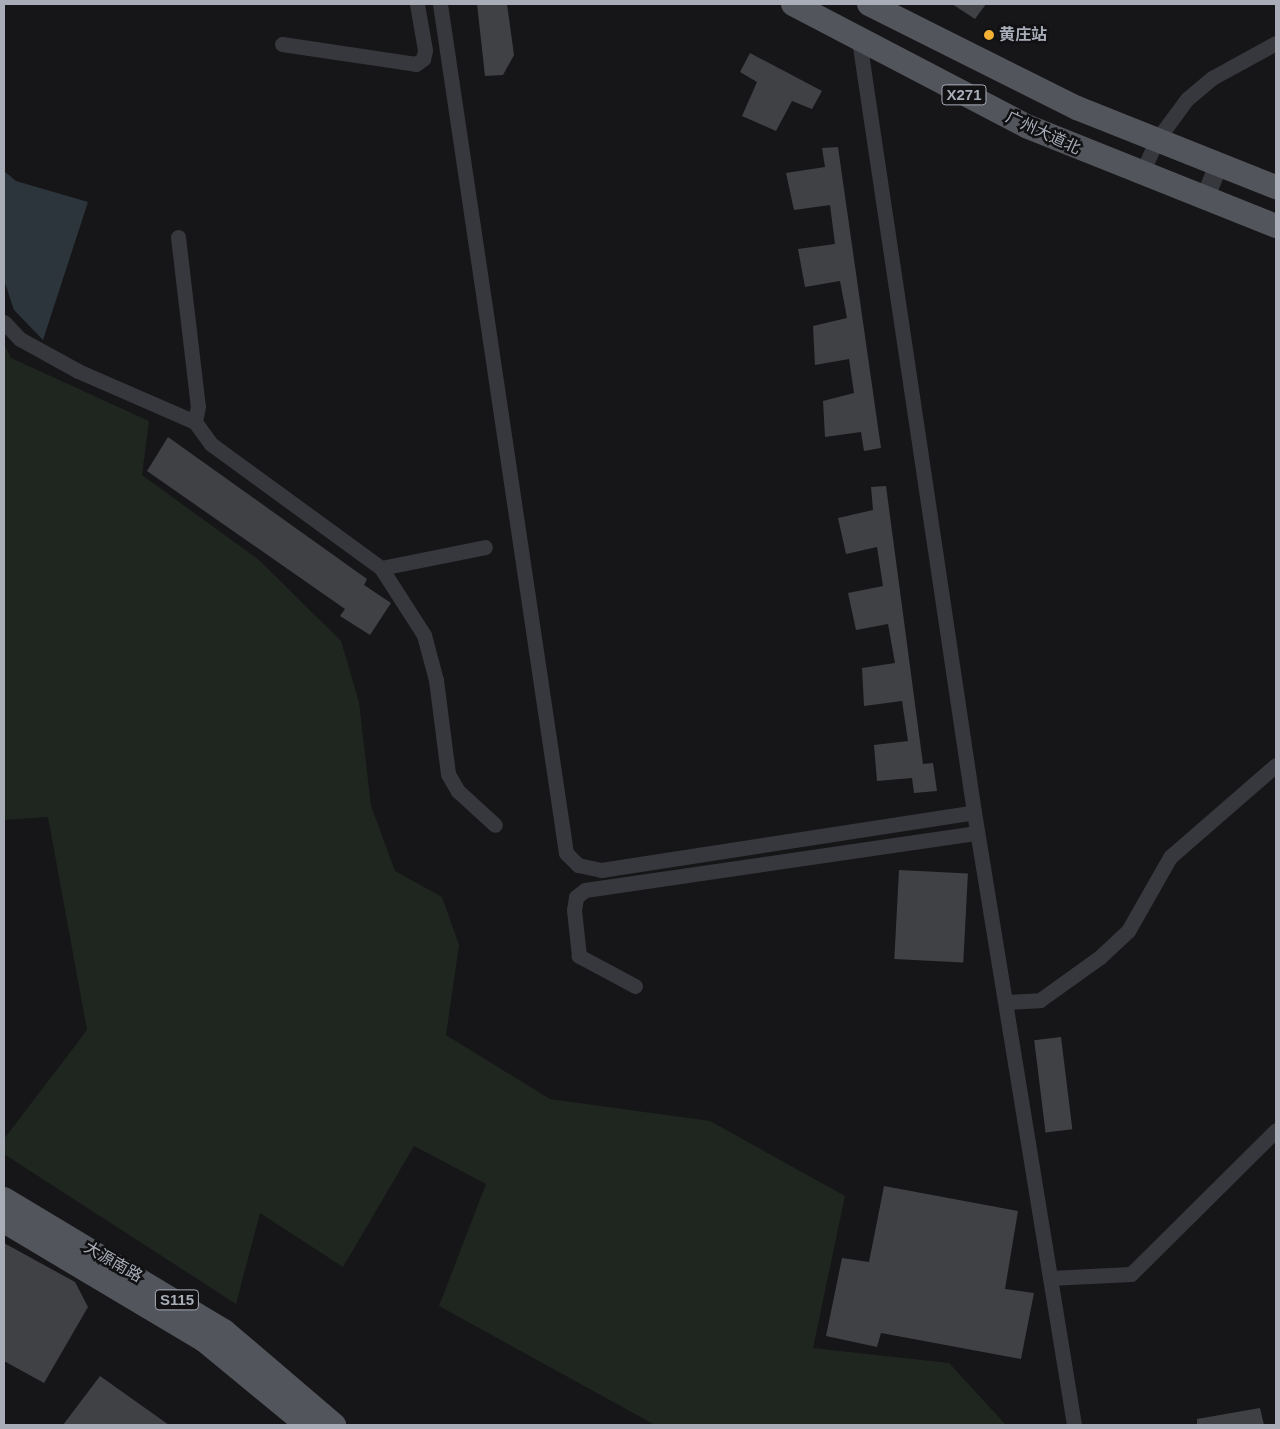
<!DOCTYPE html>
<meta charset="utf-8">
<style>
body{margin:0}
#map{position:relative;width:1280px;height:1429px;overflow:hidden;background:#161618;font-family:Helvetica,"Noto Sans SC",sans-serif}
div>[style]{position:absolute}
.green>*{inset:0;background:#1e261f}
.water>*{inset:0;background:#2c353c}
.building>*{inset:0;background:#404145;transform-origin:0 0}
.minor>*{height:15px;margin:-7.5px;padding:0 7.5px;transform-origin:7.5px;border-radius:7.5px;background:#37383d}
.tertiary>*{height:19px;margin:-9.5px;padding:0 9.5px;transform-origin:9.5px;border-radius:9.5px;background:#37383d}
.primary>*{height:24px;margin:-12px;padding:0 12px;transform-origin:12px;border-radius:12px;background:#53555c}
.dots>*{width:14px;height:14px;translate:-50% -50%;box-sizing:border-box;border:2px solid #111113;border-radius:50%}
span{translate:-50% -50%;white-space:nowrap;text-align:center;line-height:1.15;-webkit-text-stroke:5px #111113;paint-order:stroke}
.shield-label span{padding:1px 4px;background:#111113;border:1px solid;border-radius:4px;-webkit-text-stroke-width:0}
.shield-label{font-size:15px;color:#a8adb8;font-weight:700}
.poi-label{font-size:16px;color:#a8adb8;font-weight:700}
.left{translate:0 -50%;text-align:left}
.street-label{font-size:16px;color:#a8adb8}
.frame{position:absolute;inset:0;border:5px solid #a8adb8;pointer-events:none}
</style>
<div id="map">
<div class="green">
<div style="clip-path:polygon(4px 344px,11px 358px,149px 421px,142px 475px,259px 560px,341px 641px,359px 702px,371px 806px,395px 871px,442px 897px,459px 945px,446px 1035px,550px 1099px,710px 1121px,845px 1196px,813px 1348px,949px 1363px,1006px 1425px,655px 1425px,439px 1306px,486px 1184px,414px 1146px,343px 1267px,260px 1213px,236px 1304px,4px 1154px,4px 1139px,87px 1030px,48px 817px,4px 820px)"></div>
</div>
<div class="water">
<div style="clip-path:polygon(4px 171px,16px 181px,88px 202px,43px 340px,14px 310px,4px 280px)"></div>
</div>
<div class="building">
<div style="clip-path:polygon(477px 4px,507px 4px,514px 55px,503px 75px,485px 76px)"></div>
<div style="clip-path:polygon(952px 4px,986px 4px,975px 19px)"></div>
<div style="clip-path:polygon(750px 53px,822px 91px,812px 109px,792px 101px,776px 131px,742px 116px,757px 82px,740px 72px)"></div>
<div style="clip-path:polygon(838px 147px,881px 448px,864px 451px,861px 432px,825px 437px,823px 401px,854px 393px,849px 359px,815px 365px,813px 326px,847px 318px,840px 281px,805px 287px,798px 249px,835px 244px,830px 205px,794px 210px,786px 173px,825px 167px,822px 148px)"></div>
<div style="clip-path:polygon(168px 437px,367px 579px,364px 585px,391px 603px,370px 635px,340px 616px,345px 609px,147px 471px)"></div>
<div style="clip-path:polygon(886px 486px,923px 764px,933px 763px,937px 791px,914px 793px,912px 778px,877px 781px,874px 745px,908px 741px,902px 701px,864px 706px,862px 668px,895px 663px,888px 624px,856px 630px,848px 593px,883px 586px,877px 547px,846px 554px,838px 518px,873px 510px,871px 487px)"></div>
<div style="left:899px;top:870px;width:69px;height:89px;rotate:3deg"></div>
<div style="left:1061px;top:1037px;width:93px;height:27px;rotate:83deg"></div>
<div style="clip-path:polygon(884px 1186px,1018px 1211px,1005px 1289px,1034px 1293px,1021px 1359px,881px 1333px,877px 1347px,826px 1336px,842px 1258px,869px 1262px)"></div>
<div style="clip-path:polygon(4px 1243px,75px 1282px,88px 1307px,44px 1383px,4px 1361px)"></div>
<div style="clip-path:polygon(100px 1376px,169px 1425px,63px 1425px)"></div>
<div style="clip-path:polygon(1260px 1408px,1264px 1425px,1197px 1425px,1197px 1419px)"></div>
</div>
<div class="minor">
<div style="left:440px;top:4px;width:858px;rotate:81.56deg"></div>
<div style="left:566px;top:853px;width:17px;rotate:45deg"></div>
<div style="left:578px;top:865px;width:24px;rotate:12deg"></div>
<div style="left:601px;top:870px;width:377px;rotate:-8.8deg"></div>
<div style="left:859px;top:40px;width:781px;rotate:81.53deg"></div>
<div style="left:974px;top:812px;width:621px;rotate:80.73deg"></div>
<div style="left:282px;top:44px;width:135px;rotate:8.5deg"></div>
<div style="left:416px;top:64px;width:9px;rotate:-36deg"></div>
<div style="left:423px;top:59px;width:9px;rotate:-77deg"></div>
<div style="left:425px;top:50px;width:47px;rotate:-99.9deg"></div>
<div style="left:1141px;top:175px;width:37px;rotate:-66deg"></div>
<div style="left:1156px;top:141px;width:52px;rotate:-53.6deg"></div>
<div style="left:1187px;top:99px;width:33px;rotate:-40deg"></div>
<div style="left:1212px;top:78px;width:73px;rotate:-28.7deg"></div>
<div style="left:178px;top:237px;width:170px;rotate:83.3deg"></div>
<div style="left:198px;top:406px;width:16px;rotate:101deg"></div>
<div style="left:4px;top:322px;width:23px;rotate:47deg"></div>
<div style="left:20px;top:339px;width:66px;rotate:28.9deg"></div>
<div style="left:78px;top:371px;width:128px;rotate:23.6deg"></div>
<div style="left:195px;top:422px;width:27px;rotate:54deg"></div>
<div style="left:211px;top:444px;width:210px;rotate:36.1deg"></div>
<div style="left:381px;top:568px;width:80px;rotate:57.3deg"></div>
<div style="left:424px;top:635px;width:47px;rotate:75.1deg"></div>
<div style="left:436px;top:680px;width:95px;rotate:82.7deg"></div>
<div style="left:448px;top:774px;width:20px;rotate:60deg"></div>
<div style="left:458px;top:791px;width:50px;rotate:42.6deg"></div>
<div style="left:381px;top:568px;width:106px;rotate:-11.4deg"></div>
<div style="left:635px;top:986px;width:64px;rotate:-151.8deg"></div>
<div style="left:579px;top:956px;width:46px;rotate:-96.2deg"></div>
<div style="left:574px;top:910px;width:13px;rotate:-81deg"></div>
<div style="left:576px;top:897px;width:11px;rotate:-38deg"></div>
<div style="left:585px;top:890px;width:396px;rotate:-8.3deg"></div>
<div style="left:1006px;top:1002px;width:34px;rotate:-3deg"></div>
<div style="left:1040px;top:1000px;width:74px;rotate:-35.6deg"></div>
<div style="left:1100px;top:957px;width:38px;rotate:-43deg"></div>
<div style="left:1128px;top:931px;width:85px;rotate:-60.4deg"></div>
<div style="left:1170px;top:857px;width:140px;rotate:-41deg"></div>
<div style="left:1050px;top:1278px;width:81px;rotate:-2.8deg"></div>
<div style="left:1131px;top:1274px;width:204px;rotate:-44.8deg"></div>
</div>
<div class="tertiary">
<div style="left:1204px;top:199px;width:38px;rotate:-68deg"></div>
</div>
<div class="primary">
<div style="left:793px;top:4px;width:263px;rotate:27.6deg"></div>
<div style="left:1026px;top:126px;width:269px;rotate:21.8deg"></div>
<div style="left:869px;top:4px;width:233px;rotate:26.6deg"></div>
<div style="left:1077px;top:108px;width:214px;rotate:21.7deg"></div>
<div style="left:4px;top:1199px;width:257px;rotate:31deg"></div>
<div style="left:224px;top:1331px;width:145px;rotate:40.5deg"></div>
<div style="left:4px;top:1221px;width:233px;rotate:30.8deg"></div>
<div style="left:204px;top:1340px;width:134px;rotate:39.5deg"></div>
</div>
<div class="dots">
<div style="left:989px;top:35px;background:#f2b134"></div>
</div>
<div class="shield-label">
<span style="left:964px;top:95px">X271</span>
<span style="left:177px;top:1300px">S115</span>
</div>
<div class="poi-label">
<span class="left" style="left:999px;top:35px">黄庄站</span>
</div>
<div class="street-label">
<span style="left:1043px;top:133px;rotate:25deg">广州大道北</span>
<span style="left:113px;top:1262px;rotate:30deg">大源南路</span>
</div>
<div class="frame"></div>
</div>
